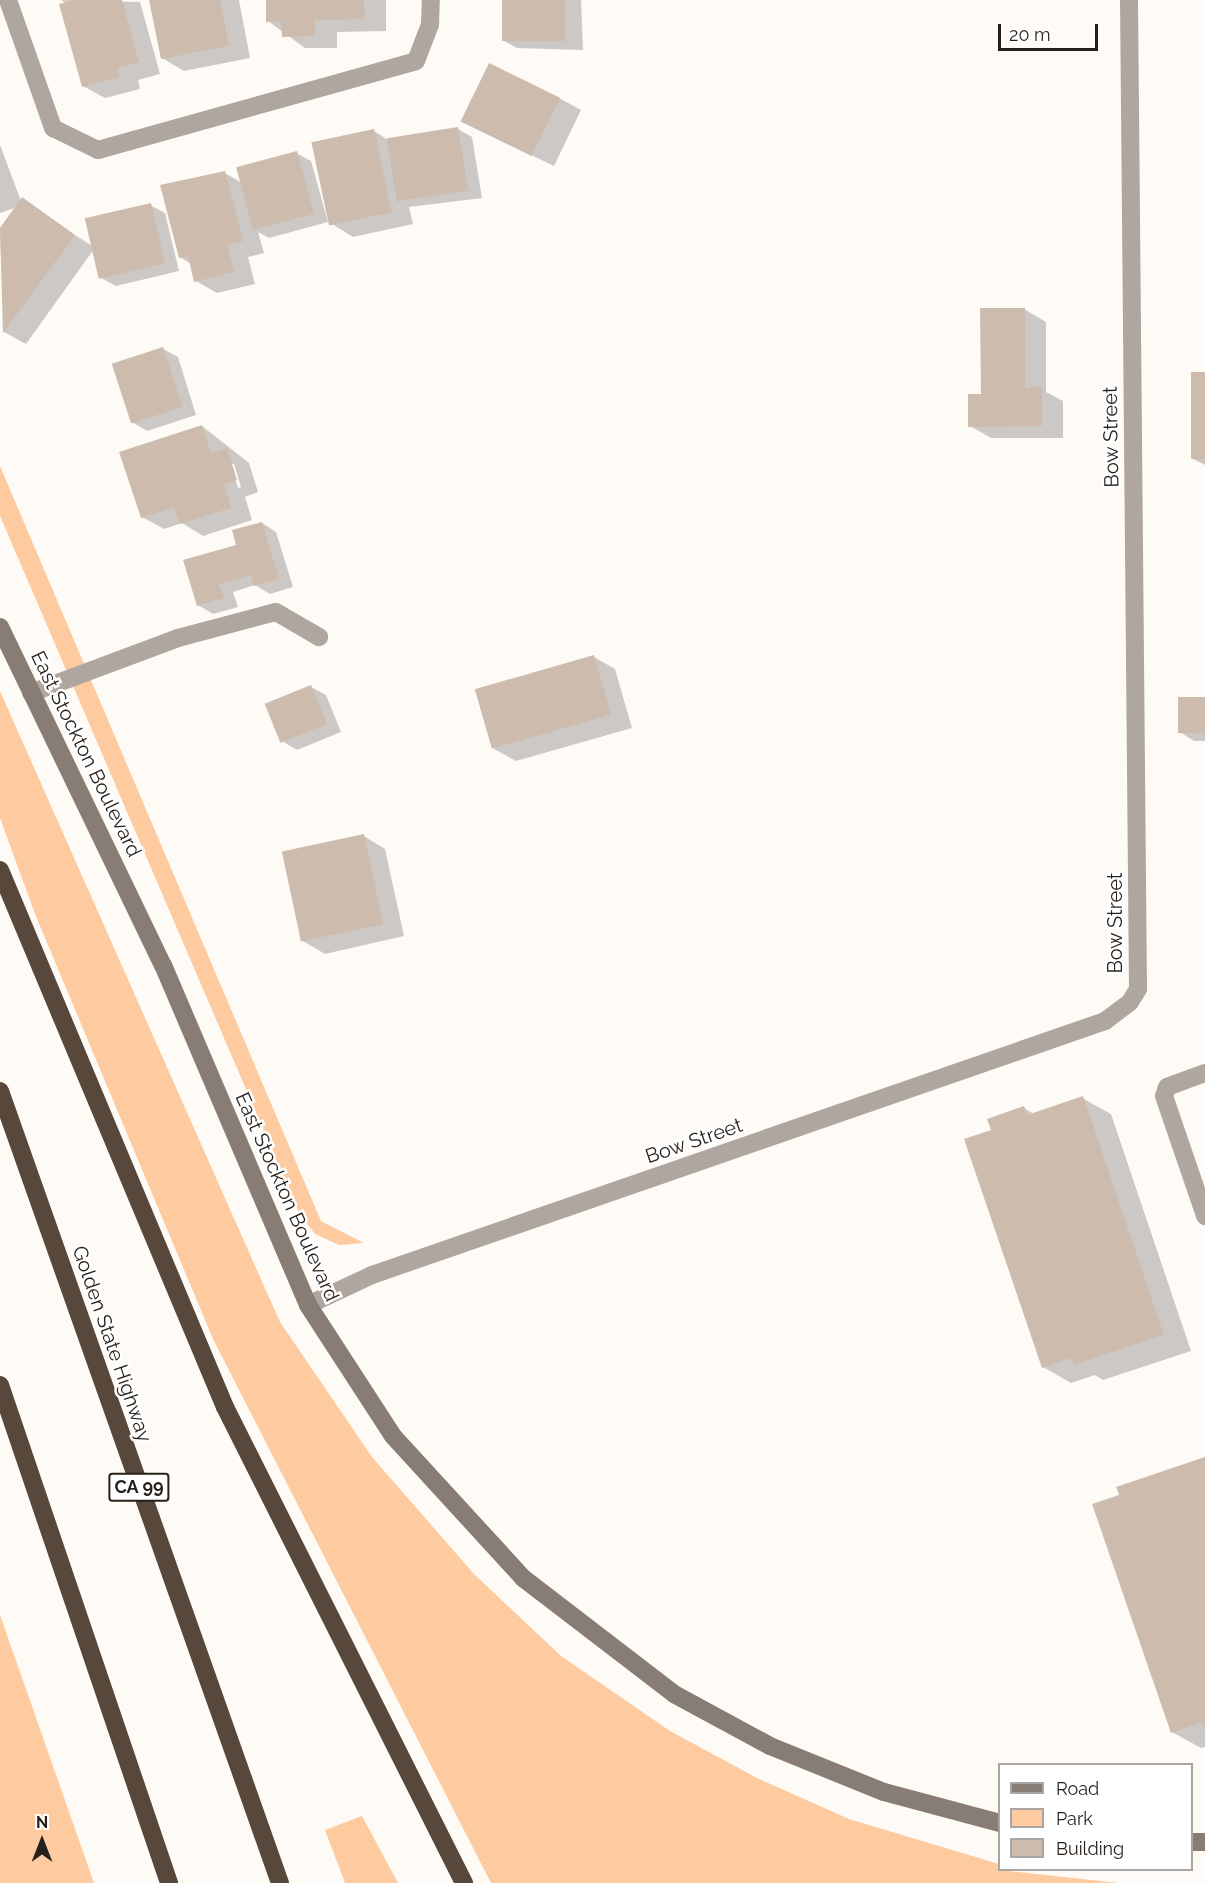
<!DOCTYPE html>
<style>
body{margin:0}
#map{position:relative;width:1205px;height:1883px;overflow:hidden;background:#fefbf7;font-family:Raleway,sans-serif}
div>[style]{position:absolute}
.green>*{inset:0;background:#fdcb9f}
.shadow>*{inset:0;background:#0003}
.building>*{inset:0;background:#cdbcad;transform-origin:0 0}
.lane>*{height:18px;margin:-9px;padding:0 9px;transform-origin:9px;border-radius:9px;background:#aea69f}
.street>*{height:18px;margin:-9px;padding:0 9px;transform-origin:9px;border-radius:9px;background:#aea69f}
.secondary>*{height:18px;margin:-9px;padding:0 9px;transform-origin:9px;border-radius:9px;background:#887d74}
.highway>*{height:18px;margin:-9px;padding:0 9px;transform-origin:9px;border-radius:9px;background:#57483b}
span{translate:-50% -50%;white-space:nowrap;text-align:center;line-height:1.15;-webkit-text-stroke:5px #fff;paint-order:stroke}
.shield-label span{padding:2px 4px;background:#fff;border:2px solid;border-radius:4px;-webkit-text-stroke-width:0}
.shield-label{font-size:18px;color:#261f1a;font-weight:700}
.street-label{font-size:20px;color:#261f1a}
.legend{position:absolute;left:998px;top:1763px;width:195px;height:108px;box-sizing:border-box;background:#fff;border:2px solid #a8a5a3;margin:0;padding:8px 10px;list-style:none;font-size:18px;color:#261f1a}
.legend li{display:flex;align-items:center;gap:12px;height:30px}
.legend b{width:30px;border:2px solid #a8a5a3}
.north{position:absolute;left:12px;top:1811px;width:60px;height:60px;-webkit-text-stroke:4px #fff;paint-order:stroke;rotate:0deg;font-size:16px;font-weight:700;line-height:24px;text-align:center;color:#261f1a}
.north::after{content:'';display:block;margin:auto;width:21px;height:27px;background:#261f1a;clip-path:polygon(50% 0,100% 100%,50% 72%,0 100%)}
.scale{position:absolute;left:998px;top:24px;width:100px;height:27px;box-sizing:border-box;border:3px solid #261f1a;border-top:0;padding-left:8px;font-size:18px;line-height:21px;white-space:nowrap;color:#261f1a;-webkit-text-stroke:4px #fff;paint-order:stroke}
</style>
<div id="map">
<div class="green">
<div style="clip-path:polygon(0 466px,321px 1221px,364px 1243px,339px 1245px,315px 1234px,300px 1215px,0 516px)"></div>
<div style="clip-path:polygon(0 691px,280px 1322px,372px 1457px,474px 1574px,561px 1656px,670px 1731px,759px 1779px,849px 1819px,999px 1864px,1000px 1870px,1119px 1883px,491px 1883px,213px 1339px,35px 914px,0 818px)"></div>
<div style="clip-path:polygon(0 1615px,94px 1883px,0 1883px)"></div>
<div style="clip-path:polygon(362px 1816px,398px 1883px,345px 1883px,325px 1830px)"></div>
</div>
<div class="shadow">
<div style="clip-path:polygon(61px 0,140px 2px,160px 74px,138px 80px,140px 89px,105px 98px,83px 86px,67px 4px)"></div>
<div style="clip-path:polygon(151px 0,239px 0,250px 58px,184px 71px,162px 58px)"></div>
<div style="clip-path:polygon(267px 0,386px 0,386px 31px,337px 32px,337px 48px,305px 48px,268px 21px)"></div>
<div style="clip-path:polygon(503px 0,581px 0,583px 50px,517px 48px,502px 40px)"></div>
<div style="clip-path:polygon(559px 98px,581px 110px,554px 166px,463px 122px)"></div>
<div style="clip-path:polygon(458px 129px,472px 137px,482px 198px,409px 207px,413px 224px,353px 237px,332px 224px,374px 131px,388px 140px)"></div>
<div style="clip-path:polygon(0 145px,21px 201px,94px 247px,150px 205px,165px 213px,179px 271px,116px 286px,101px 278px,94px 249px,26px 344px,4px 332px,0 230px,17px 207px,0 213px)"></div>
<div style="clip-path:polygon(296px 153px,311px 161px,328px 222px,269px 238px,258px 232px,264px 253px,248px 257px,255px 284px,217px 293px,196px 281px,191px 264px,180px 257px,225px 173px,242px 183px)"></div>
<div style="clip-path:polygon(1024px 309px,1046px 322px,1046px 392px,1063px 401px,1063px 438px,991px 438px,970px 426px)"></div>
<div style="clip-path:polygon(163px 349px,178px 357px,196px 415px,147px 431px,132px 422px)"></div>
<div style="clip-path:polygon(1205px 373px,1205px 465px,1193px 459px)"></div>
<div style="clip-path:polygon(evenodd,202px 426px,249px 463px,258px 492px,245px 497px,252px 520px,203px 536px,182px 523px,164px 529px,142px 517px,202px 426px,231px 464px,234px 464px,241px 487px,238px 488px,231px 464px)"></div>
<div style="clip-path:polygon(262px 523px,276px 532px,293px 587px,270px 594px,255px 585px,233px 592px,238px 607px,213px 614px,198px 605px,238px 546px)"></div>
<div style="clip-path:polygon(594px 657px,615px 669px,632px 728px,516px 761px,494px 749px)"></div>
<div style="clip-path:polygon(311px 687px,326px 695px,341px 732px,297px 750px,282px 741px)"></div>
<div style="clip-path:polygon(1205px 699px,1205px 741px,1194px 741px,1180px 732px)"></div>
<div style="clip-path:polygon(364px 836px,385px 849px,404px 936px,325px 954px,303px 941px)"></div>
<div style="clip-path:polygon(1082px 1098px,1111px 1114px,1191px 1351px,1103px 1380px,1095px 1375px,1071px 1383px,1043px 1367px,993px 1131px,1024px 1108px,1034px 1114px)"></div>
<div style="clip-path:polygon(1205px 1458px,1205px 1747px,1201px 1748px,1172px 1732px,1121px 1496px)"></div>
</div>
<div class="building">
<div style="clip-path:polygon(74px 0,122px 0,139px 62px,117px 68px,119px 77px,82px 87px,59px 4px)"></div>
<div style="clip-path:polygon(149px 0,220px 0,229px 46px,161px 59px)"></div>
<div style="clip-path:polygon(266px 0,364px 0,365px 19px,315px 20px,315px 36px,282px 37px,281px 21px,266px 22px)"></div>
<div style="left:502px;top:0;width:63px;height:41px"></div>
<div style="left:489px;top:63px;width:79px;height:65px;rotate:26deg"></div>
<div style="left:458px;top:127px;width:64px;height:72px;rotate:81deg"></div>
<div style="left:374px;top:129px;width:85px;height:64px;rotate:78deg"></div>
<div style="left:297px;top:151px;width:65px;height:63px;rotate:75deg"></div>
<div style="clip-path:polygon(225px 171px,243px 241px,227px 245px,234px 272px,194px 282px,188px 256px,179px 258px,160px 185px)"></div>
<div style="clip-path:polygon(22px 197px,75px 235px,3px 333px,0 228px)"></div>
<div style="left:151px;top:203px;width:62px;height:68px;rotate:77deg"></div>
<div style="clip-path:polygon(980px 308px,1025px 308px,1025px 388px,1042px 387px,1042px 426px,968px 427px,968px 394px,981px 394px)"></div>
<div style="left:163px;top:347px;width:63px;height:54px;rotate:72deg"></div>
<div style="left:1191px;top:372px;width:14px;height:87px"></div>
<div style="clip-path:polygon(202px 425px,211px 453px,227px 448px,237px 480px,224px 484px,231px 508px,180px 524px,174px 507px,141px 518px,119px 452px)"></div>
<div style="clip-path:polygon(262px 522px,279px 579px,254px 586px,251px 575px,219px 584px,224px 598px,197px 606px,183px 560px,236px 545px,232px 530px)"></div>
<div style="left:594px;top:655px;width:62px;height:124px;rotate:74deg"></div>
<div style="left:311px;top:685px;width:42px;height:50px;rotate:68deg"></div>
<div style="left:1178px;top:697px;width:27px;height:36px"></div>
<div style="left:364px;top:834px;width:92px;height:84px;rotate:78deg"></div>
<div style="clip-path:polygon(1083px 1096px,1164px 1335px,1074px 1365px,1071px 1358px,1042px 1368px,964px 1139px,991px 1130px,987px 1119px,1024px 1106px,1027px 1115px)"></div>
<div style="clip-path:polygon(1205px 1457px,1205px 1727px,1200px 1723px,1171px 1733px,1092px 1504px,1119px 1495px,1116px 1487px)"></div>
</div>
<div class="lane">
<div style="left:31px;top:693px;width:157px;rotate:-20.5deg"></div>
<div style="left:178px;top:638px;width:101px;rotate:-14.9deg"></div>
<div style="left:276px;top:612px;width:50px;rotate:30.2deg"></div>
<div style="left:1205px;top:1073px;width:40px;rotate:159.8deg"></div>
<div style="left:1167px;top:1087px;width:9px;rotate:108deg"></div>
<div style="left:1164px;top:1096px;width:127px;rotate:71.1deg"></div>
</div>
<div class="street">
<div style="left:8px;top:0;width:136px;rotate:70.6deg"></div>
<div style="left:53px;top:128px;width:50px;rotate:26.1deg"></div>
<div style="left:98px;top:150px;width:330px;rotate:-15.6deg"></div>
<div style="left:416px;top:61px;width:40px;rotate:-69deg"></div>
<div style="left:430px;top:24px;width:24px;rotate:-88deg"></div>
<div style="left:308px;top:1305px;width:71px;rotate:-25.1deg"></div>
<div style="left:372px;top:1275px;width:776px;rotate:-19.11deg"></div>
<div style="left:1105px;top:1021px;width:31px;rotate:-37deg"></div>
<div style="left:1130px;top:1002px;width:15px;rotate:-58deg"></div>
<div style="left:1138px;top:989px;width:989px;rotate:-90.52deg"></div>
</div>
<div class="secondary">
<div style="left:0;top:627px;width:375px;rotate:64.3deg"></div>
<div style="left:163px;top:965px;width:370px;rotate:66.9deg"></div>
<div style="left:308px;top:1305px;width:156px;rotate:57deg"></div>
<div style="left:393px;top:1436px;width:193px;rotate:47.5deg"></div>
<div style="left:523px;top:1578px;width:190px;rotate:37.5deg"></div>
<div style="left:674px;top:1694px;width:109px;rotate:28.4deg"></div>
<div style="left:770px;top:1746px;width:123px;rotate:22deg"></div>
<div style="left:884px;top:1792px;width:120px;rotate:15deg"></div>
<div style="left:1192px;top:1842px;width:13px"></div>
</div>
<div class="highway">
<div style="left:0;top:870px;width:582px;rotate:67.27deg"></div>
<div style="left:225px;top:1407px;width:533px;rotate:63.34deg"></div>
<div style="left:0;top:1091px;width:840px;rotate:70.53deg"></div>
<div style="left:0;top:1385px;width:526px;rotate:71.25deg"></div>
</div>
<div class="shield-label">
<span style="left:139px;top:1487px">CA 99</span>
</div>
<div class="street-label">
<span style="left:1111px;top:437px;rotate:-91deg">Bow Street</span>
<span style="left:86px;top:754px;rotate:64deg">East Stockton Boulevard</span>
<span style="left:1115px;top:923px;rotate:-90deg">Bow Street</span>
<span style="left:694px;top:1141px;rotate:-19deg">Bow Street</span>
<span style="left:287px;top:1197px;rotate:66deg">East Stockton Boulevard</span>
<span style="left:112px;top:1344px;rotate:71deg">Golden State Highway</span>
</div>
<ul class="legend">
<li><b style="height:8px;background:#887d74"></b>Road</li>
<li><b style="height:16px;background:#fdcb9f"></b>Park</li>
<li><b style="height:16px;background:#cdbcad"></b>Building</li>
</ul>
<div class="north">N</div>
<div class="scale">20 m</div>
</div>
